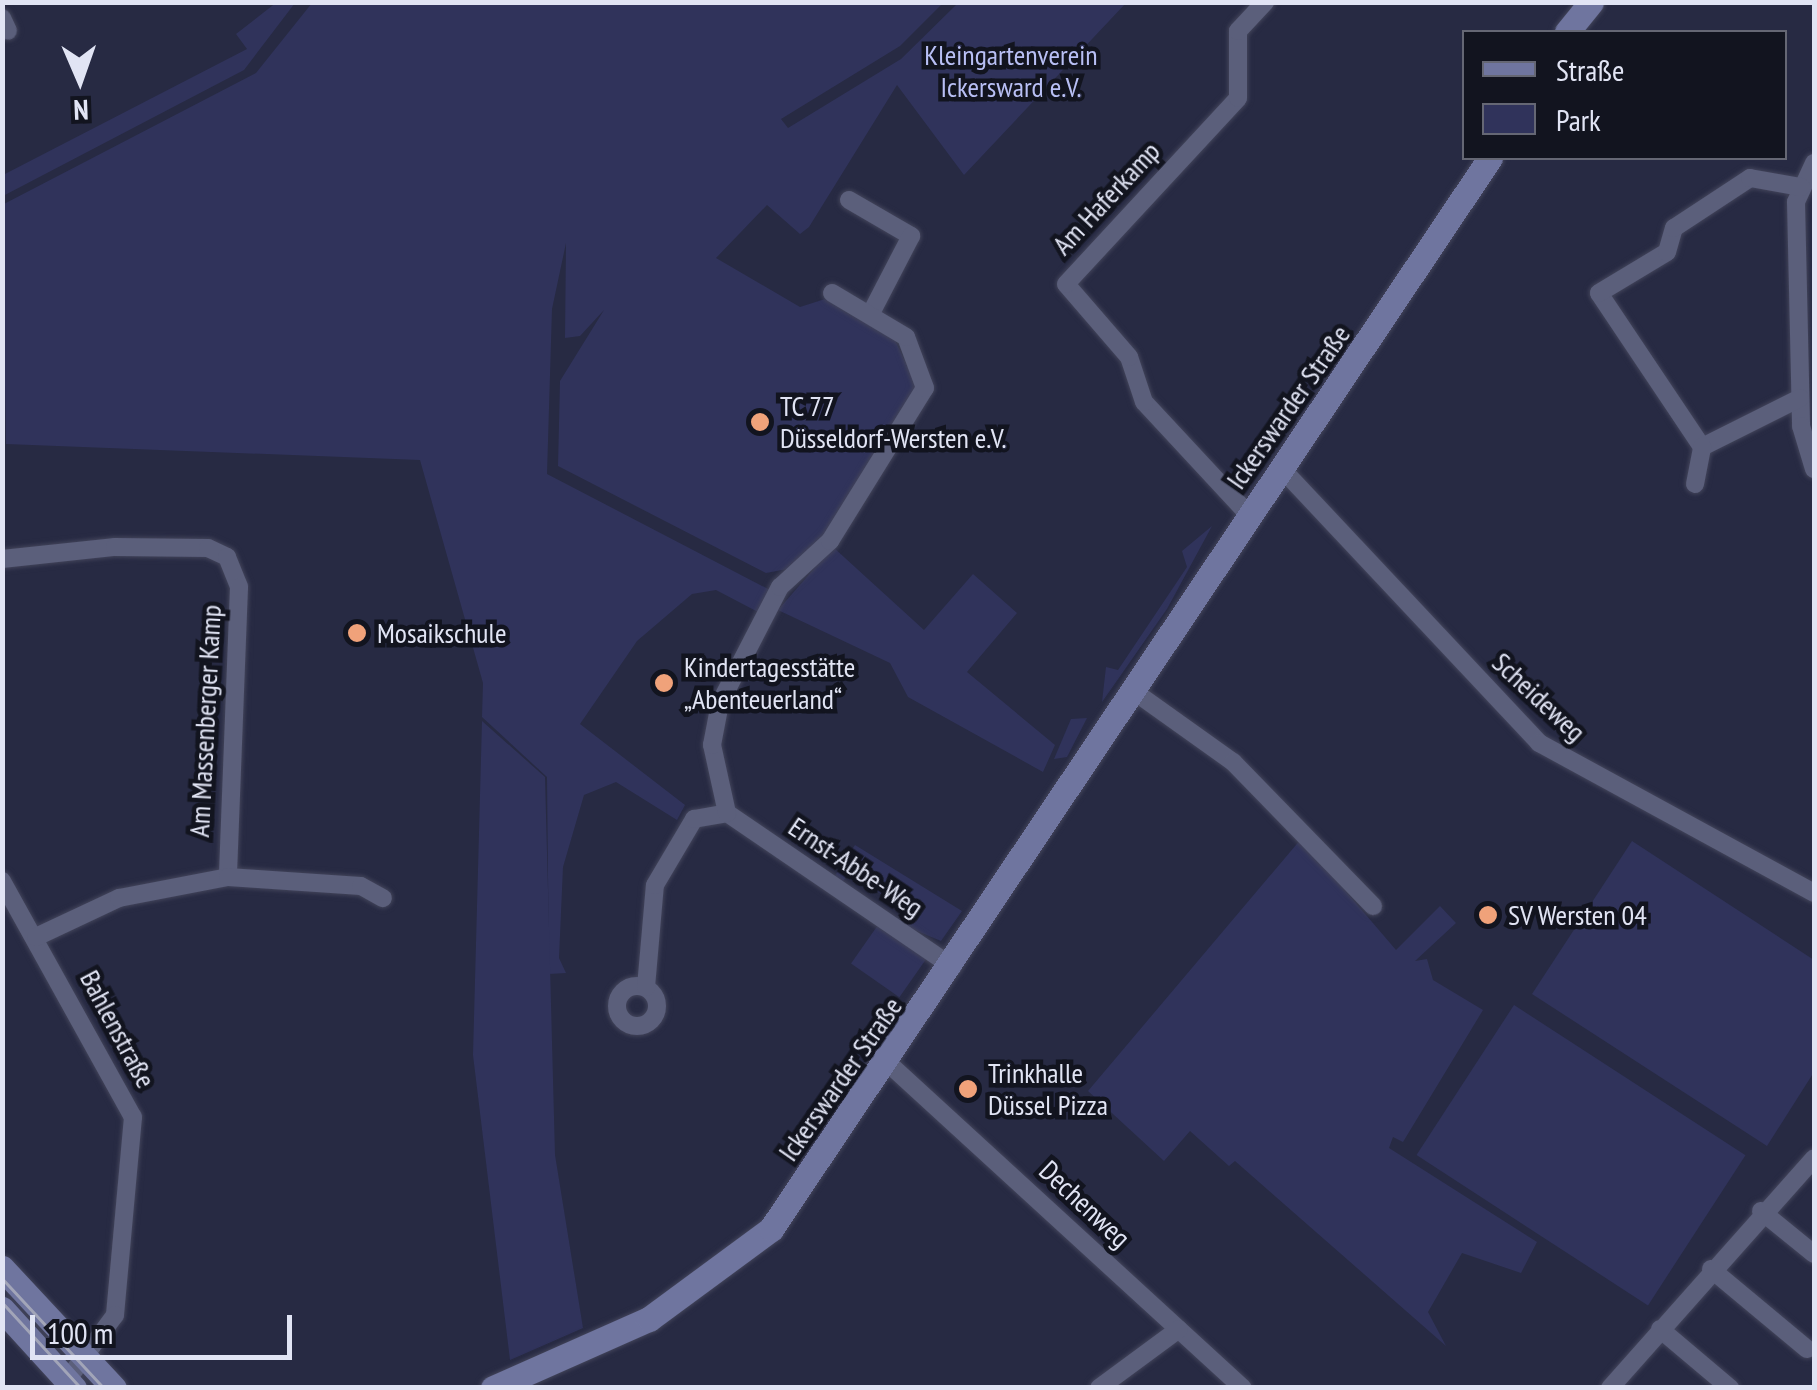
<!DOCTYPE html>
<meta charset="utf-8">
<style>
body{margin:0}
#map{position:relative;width:1817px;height:1390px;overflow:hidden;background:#272a43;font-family:"PT Sans Narrow",sans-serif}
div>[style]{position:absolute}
.green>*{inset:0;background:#30335b;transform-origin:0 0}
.roads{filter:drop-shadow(0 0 2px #42445a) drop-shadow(0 0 2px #42445a)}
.minor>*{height:18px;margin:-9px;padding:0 9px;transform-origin:9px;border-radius:9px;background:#5b5f7b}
.minor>.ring{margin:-9px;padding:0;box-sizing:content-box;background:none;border:18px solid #5b5f7b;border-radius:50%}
.secondary>*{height:25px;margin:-12.5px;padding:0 12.5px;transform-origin:12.5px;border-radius:12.5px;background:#6f759f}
.tram>*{height:2.5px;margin:-1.25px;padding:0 1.25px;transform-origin:1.25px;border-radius:1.25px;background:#a2a5b8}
.dots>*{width:28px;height:28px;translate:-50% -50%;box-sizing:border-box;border:5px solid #12141f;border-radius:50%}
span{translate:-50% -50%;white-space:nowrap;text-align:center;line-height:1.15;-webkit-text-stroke:9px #12141f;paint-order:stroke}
.park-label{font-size:28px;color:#b8bff4}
.street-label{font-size:28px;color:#e1e4f4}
.poi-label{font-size:28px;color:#e1e4f4}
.left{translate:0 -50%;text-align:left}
.frame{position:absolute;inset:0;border:5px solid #e1e4f4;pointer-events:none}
.legend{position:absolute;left:1462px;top:30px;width:325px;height:130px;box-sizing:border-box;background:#12141f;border:2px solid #656774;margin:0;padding:12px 18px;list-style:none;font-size:30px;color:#e1e4f4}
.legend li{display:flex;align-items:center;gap:20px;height:50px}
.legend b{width:50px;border:2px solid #656774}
.north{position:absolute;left:30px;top:30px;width:100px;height:100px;-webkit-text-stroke:8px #12141f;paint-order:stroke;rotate:178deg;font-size:28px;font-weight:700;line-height:40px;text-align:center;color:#e1e4f4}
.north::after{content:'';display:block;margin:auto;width:35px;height:45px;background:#e1e4f4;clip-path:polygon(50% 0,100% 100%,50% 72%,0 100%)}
.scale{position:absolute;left:30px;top:1315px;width:262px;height:45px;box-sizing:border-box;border:5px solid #e1e4f4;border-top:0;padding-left:12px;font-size:30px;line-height:35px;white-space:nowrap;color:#e1e4f4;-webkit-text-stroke:8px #12141f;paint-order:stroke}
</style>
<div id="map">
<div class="green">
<div style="clip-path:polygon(277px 2px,295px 3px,244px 70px,3px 196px,3px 175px,247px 49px,236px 34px)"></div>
<div style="clip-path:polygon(312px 3px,943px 3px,900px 46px,781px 119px,788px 128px,901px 59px,958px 3px,1126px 3px,964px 175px,897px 85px,809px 227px,800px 234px,767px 205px,716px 258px,800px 307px,825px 299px,894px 338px,920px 393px,815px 557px,793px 568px,766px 573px,558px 466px,560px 381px,604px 310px,580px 336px,565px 338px,566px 243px,552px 309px,547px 474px,770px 590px,758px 612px,716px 590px,692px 594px,637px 641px,580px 724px,685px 805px,677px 820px,616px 782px,584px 795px,563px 867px,559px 958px,566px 973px,549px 974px,547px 777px,482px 717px,483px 683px,420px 460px,6px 444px,2px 205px,256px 73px)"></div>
<div style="clip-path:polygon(1212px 526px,1167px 609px,1102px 702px,1106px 667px,1118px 670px,1187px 567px,1182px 551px)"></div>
<div style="clip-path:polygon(833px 547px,924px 630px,973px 574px,1017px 613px,967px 672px,1055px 745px,1043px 772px,908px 697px,890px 663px,778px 610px)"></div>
<div style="clip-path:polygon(1087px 718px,1067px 757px,1054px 759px,1071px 719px)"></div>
<div style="clip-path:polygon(482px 721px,545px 777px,555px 1155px,583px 1328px,510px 1360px,473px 1055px)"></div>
<div style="clip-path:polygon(1301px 839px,1396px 950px,1440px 906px,1456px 923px,1415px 961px,1427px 959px,1433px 980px,1483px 1010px,1403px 1142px,1393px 1137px,1389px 1148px,1537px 1242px,1521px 1273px,1462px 1253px,1428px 1312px,1446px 1346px,1235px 1161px,1229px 1166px,1190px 1131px,1164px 1161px,1088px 1091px)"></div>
<div style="clip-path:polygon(1632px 841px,1814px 960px,1814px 1072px,1767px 1146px,1532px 994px)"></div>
<div style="clip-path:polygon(855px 845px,962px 911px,941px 941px,900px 924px,908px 912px,849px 873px,841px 884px,832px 880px)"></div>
<div style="left:878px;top:925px;width:59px;height:47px;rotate:35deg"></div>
<div style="left:1514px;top:1005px;width:276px;height:179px;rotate:33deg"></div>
</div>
<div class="roads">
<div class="minor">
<div style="left:2px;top:18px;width:14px;rotate:65deg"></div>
<div style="left:1814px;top:163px;width:43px;rotate:114.8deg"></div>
<div style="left:1796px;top:202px;width:224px;rotate:88.7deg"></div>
<div style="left:1801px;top:426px;width:45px;rotate:73.2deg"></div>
<div style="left:849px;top:200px;width:72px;rotate:30.1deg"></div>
<div style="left:911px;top:236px;width:89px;rotate:117.4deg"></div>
<div style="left:1800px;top:398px;width:110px;rotate:153.4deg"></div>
<div style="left:1702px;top:447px;width:185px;rotate:-123.8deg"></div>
<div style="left:1599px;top:293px;width:79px;rotate:-31.1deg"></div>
<div style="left:1667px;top:252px;width:25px;rotate:-74deg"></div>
<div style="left:1674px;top:228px;width:91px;rotate:-33.3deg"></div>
<div style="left:1750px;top:178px;width:52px;rotate:10deg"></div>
<div style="left:1282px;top:469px;width:376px;rotate:46.8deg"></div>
<div style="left:1539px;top:743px;width:313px;rotate:28.6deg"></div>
<div style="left:1695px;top:484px;width:38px;rotate:-79deg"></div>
<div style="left:1249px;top:515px;width:154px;rotate:-132.9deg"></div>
<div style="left:1144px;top:402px;width:47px;rotate:-108.4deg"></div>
<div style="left:1129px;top:357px;width:96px;rotate:-130.8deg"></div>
<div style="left:1066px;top:284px;width:253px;rotate:-47.2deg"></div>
<div style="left:1238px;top:98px;width:67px;rotate:-90deg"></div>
<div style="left:1238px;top:31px;width:40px;rotate:-47deg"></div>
<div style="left:2px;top:559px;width:114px;rotate:-6.1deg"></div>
<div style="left:115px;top:547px;width:93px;rotate:0.6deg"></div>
<div style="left:208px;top:548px;width:21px;rotate:25deg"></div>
<div style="left:227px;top:557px;width:32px;rotate:68deg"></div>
<div style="left:239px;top:587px;width:290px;rotate:92.2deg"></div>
<div style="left:1132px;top:690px;width:124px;rotate:35.5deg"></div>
<div style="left:1233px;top:762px;width:201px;rotate:45.8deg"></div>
<div style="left:727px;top:813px;width:273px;rotate:34.3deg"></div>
<div style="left:2px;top:881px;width:270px;rotate:61deg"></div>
<div style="left:133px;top:1117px;width:199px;rotate:95.2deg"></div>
<div style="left:115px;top:1315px;width:81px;rotate:126.4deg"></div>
<div style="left:36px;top:937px;width:92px;rotate:-25.2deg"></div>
<div style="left:119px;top:898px;width:111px;rotate:-10.9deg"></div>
<div style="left:228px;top:877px;width:133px;rotate:3.9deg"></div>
<div style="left:361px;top:886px;width:25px;rotate:29deg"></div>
<div class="ring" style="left:617px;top:986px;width:22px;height:22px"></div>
<div style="left:646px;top:987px;width:102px;rotate:-85deg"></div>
<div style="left:655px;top:885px;width:77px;rotate:-59.4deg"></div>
<div style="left:694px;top:819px;width:34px;rotate:-10deg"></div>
<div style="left:727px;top:813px;width:70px;rotate:-102.4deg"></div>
<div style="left:712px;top:745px;width:43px;rotate:-79.2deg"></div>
<div style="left:720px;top:703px;width:131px;rotate:-62.7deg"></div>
<div style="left:780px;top:587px;width:68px;rotate:-42.6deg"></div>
<div style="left:830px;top:541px;width:180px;rotate:-58.2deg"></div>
<div style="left:925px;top:388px;width:54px;rotate:-110.4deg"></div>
<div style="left:906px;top:337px;width:86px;rotate:-149.3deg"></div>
<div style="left:888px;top:1063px;width:481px;rotate:42.5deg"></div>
<div style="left:1761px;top:1211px;width:68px;rotate:39.1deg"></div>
<div style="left:1711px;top:1269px;width:125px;rotate:39.8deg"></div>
<div style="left:1660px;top:1329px;width:92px;rotate:40.1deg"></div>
<div style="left:1099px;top:1388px;width:99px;rotate:-36.4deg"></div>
<div style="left:1610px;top:1388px;width:307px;rotate:-48.4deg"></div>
</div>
<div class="secondary">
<div style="left:1567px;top:32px;width:38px;rotate:-51deg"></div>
<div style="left:2px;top:1268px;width:164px;rotate:47deg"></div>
<div style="left:2px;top:1309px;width:107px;rotate:47.7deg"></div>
<div style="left:493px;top:1388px;width:171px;rotate:-23.9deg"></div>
<div style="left:649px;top:1319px;width:152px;rotate:-36.4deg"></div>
<div style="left:771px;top:1229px;width:1290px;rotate:-56.13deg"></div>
</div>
</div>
<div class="tram">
<div style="left:2px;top:1278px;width:150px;rotate:47.2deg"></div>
<div style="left:2px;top:1302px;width:117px;rotate:47.4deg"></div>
</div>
<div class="dots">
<div style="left:760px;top:422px;background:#f0a27a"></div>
<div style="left:357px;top:633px;background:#f0a27a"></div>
<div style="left:664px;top:683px;background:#f0a27a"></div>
<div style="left:1488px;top:915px;background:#f0a27a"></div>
<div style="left:968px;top:1089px;background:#f0a27a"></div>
</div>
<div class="park-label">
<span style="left:1011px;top:71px">Kleingartenverein<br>Ickersward e.V.</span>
</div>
<div class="street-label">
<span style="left:1106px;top:198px;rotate:-47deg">Am Haferkamp</span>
<span style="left:1288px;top:407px;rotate:-55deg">Ickerswarder Straße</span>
<span style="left:1539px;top:697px;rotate:43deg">Scheideweg</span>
<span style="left:205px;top:721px;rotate:-87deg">Am Massenberger Kamp</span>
<span style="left:856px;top:867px;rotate:34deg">Ernst-Abbe-Weg</span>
<span style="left:118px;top:1029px;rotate:62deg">Bahlenstraße</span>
<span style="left:840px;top:1079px;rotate:-55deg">Ickerswarder Straße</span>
<span style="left:1085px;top:1204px;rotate:43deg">Dechenweg</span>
</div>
<div class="poi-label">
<span class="left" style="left:780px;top:422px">TC 77<br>Düsseldorf-Wersten e.V.</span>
<span class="left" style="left:377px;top:633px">Mosaikschule</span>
<span class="left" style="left:684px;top:683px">Kindertagesstätte<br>„Abenteuerland“</span>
<span class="left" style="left:1508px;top:915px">SV Wersten 04</span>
<span class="left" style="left:988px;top:1089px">Trinkhalle<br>Düssel Pizza</span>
</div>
<div class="frame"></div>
<ul class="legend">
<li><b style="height:12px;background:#6f759f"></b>Straße</li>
<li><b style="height:28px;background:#30335b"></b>Park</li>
</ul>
<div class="north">N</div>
<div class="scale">100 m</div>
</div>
